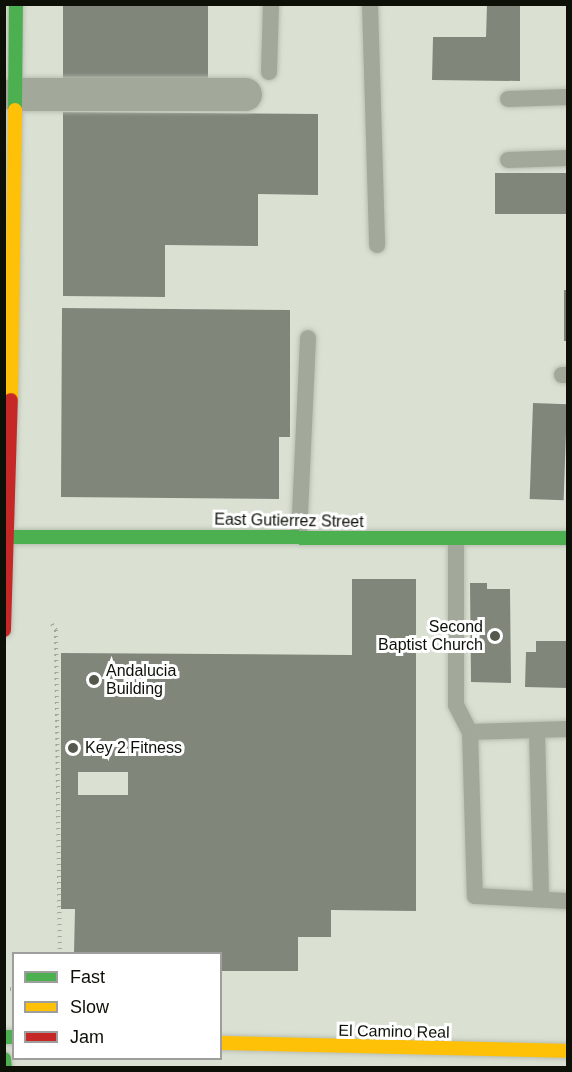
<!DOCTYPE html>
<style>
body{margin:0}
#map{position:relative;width:572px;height:1072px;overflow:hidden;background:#dae1d2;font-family:Arial,sans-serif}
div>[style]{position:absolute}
.building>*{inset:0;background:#81867b;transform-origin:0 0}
.path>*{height:4px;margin-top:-2px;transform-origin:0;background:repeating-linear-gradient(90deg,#a2a79b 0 1.5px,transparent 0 6px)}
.roads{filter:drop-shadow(0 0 2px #b9beb3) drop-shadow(0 0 2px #b9beb3)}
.lane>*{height:16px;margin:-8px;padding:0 8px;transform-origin:8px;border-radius:8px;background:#a3a99a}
.street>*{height:33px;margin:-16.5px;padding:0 16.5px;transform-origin:16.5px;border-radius:16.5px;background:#a3a99a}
.fast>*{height:14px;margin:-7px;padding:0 7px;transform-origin:7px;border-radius:7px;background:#4caf50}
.slow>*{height:14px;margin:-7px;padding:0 7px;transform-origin:7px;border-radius:7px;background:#ffc107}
.jam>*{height:14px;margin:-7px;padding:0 7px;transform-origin:7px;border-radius:7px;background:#c62828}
.dots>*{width:16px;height:16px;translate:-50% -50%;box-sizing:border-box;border:3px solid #fff;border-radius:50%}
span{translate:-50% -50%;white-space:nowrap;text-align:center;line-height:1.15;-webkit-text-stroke:6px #fff;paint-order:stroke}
.street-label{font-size:16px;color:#0c1007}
.poi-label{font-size:16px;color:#0c1007}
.right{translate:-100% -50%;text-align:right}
.left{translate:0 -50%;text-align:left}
.frame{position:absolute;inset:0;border:6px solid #0c1007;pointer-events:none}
.legend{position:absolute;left:12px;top:952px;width:210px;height:108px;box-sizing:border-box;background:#fff;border:2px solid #9e9f9c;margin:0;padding:8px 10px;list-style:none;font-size:18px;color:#0c1007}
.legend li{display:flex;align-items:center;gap:12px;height:30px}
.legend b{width:30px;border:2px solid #9e9f9c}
</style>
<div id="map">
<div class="building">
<div style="left:63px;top:4px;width:145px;height:74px"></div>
<div style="clip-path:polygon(487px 4px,520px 4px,520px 81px,432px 80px,433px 37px,486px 37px)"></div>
<div style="clip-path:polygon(63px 112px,318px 114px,318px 195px,258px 194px,258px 246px,165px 245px,165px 297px,63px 296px)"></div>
<div style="left:567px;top:173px;width:41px;height:72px;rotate:90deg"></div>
<div style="left:564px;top:290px;width:3px;height:51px"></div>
<div style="clip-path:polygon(62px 308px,290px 310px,290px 437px,279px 437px,279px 499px,61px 497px)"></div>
<div style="left:533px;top:403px;width:34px;height:96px;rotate:2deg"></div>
<div style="clip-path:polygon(evenodd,352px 579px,416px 579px,416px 911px,331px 910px,331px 937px,298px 937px,298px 971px,220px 971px,220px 954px,74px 954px,75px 909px,61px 909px,61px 653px,352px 655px,352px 579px,78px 772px,128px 772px,128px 795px,78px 795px,78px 772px)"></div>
<div style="clip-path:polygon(470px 583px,487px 583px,487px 589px,510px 589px,511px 683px,471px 682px)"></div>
<div style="clip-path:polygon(536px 641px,567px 641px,567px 688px,525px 687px,526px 652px,536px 652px)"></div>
</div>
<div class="path">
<div style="left:52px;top:624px;width:7px;rotate:56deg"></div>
<div style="left:56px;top:630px;width:324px;rotate:89.3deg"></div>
<div style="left:4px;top:989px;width:10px"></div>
</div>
<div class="roads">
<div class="lane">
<div style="left:370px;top:4px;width:241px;rotate:88.3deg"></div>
<div style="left:269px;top:72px;width:68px;rotate:-88.3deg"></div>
<div style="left:508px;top:99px;width:60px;rotate:-1.9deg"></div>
<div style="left:508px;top:160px;width:60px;rotate:-1.9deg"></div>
<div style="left:562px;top:375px;width:6px"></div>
<div style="left:299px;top:536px;width:198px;rotate:-87.4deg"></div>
<div style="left:456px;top:539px;width:166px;rotate:90deg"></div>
<div style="left:456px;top:705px;width:30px;rotate:63deg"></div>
<div style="left:568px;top:729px;width:98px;rotate:178.2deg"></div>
<div style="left:470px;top:732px;width:164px;rotate:88.3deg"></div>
<div style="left:475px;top:896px;width:93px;rotate:3.1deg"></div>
<div style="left:537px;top:730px;width:169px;rotate:88.6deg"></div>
</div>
<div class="street">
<div style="left:14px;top:94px;width:231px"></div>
</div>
<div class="fast">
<div style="left:15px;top:110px;width:106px;rotate:-89.5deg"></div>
<div style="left:10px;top:537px;width:558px;rotate:0.1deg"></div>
<div style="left:4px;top:1037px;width:10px"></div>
<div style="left:4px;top:1059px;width:9px;rotate:84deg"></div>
</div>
<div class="slow">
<div style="left:11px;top:400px;width:290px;rotate:-89.2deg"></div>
<div style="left:220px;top:1043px;width:348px;rotate:1.3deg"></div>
</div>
<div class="jam">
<div style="left:4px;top:630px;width:230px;rotate:-88.3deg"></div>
</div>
</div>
<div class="dots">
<div style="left:495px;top:636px;background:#54594e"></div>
<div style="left:94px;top:680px;background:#54594e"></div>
<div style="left:73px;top:748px;background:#54594e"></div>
</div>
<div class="street-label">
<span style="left:289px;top:521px;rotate:1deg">East Gutierrez Street</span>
<span style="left:394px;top:1032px;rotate:1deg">El Camino Real</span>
</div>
<div class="poi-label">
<span class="right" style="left:483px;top:636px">Second<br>Baptist Church</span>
<span class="left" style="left:106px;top:680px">Andalucia<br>Building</span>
<span class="left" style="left:85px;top:748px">Key 2 Fitness</span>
</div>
<div class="frame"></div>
<ul class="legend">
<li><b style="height:8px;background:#4caf50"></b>Fast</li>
<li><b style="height:8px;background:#ffc107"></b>Slow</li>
<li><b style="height:8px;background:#c62828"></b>Jam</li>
</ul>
</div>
